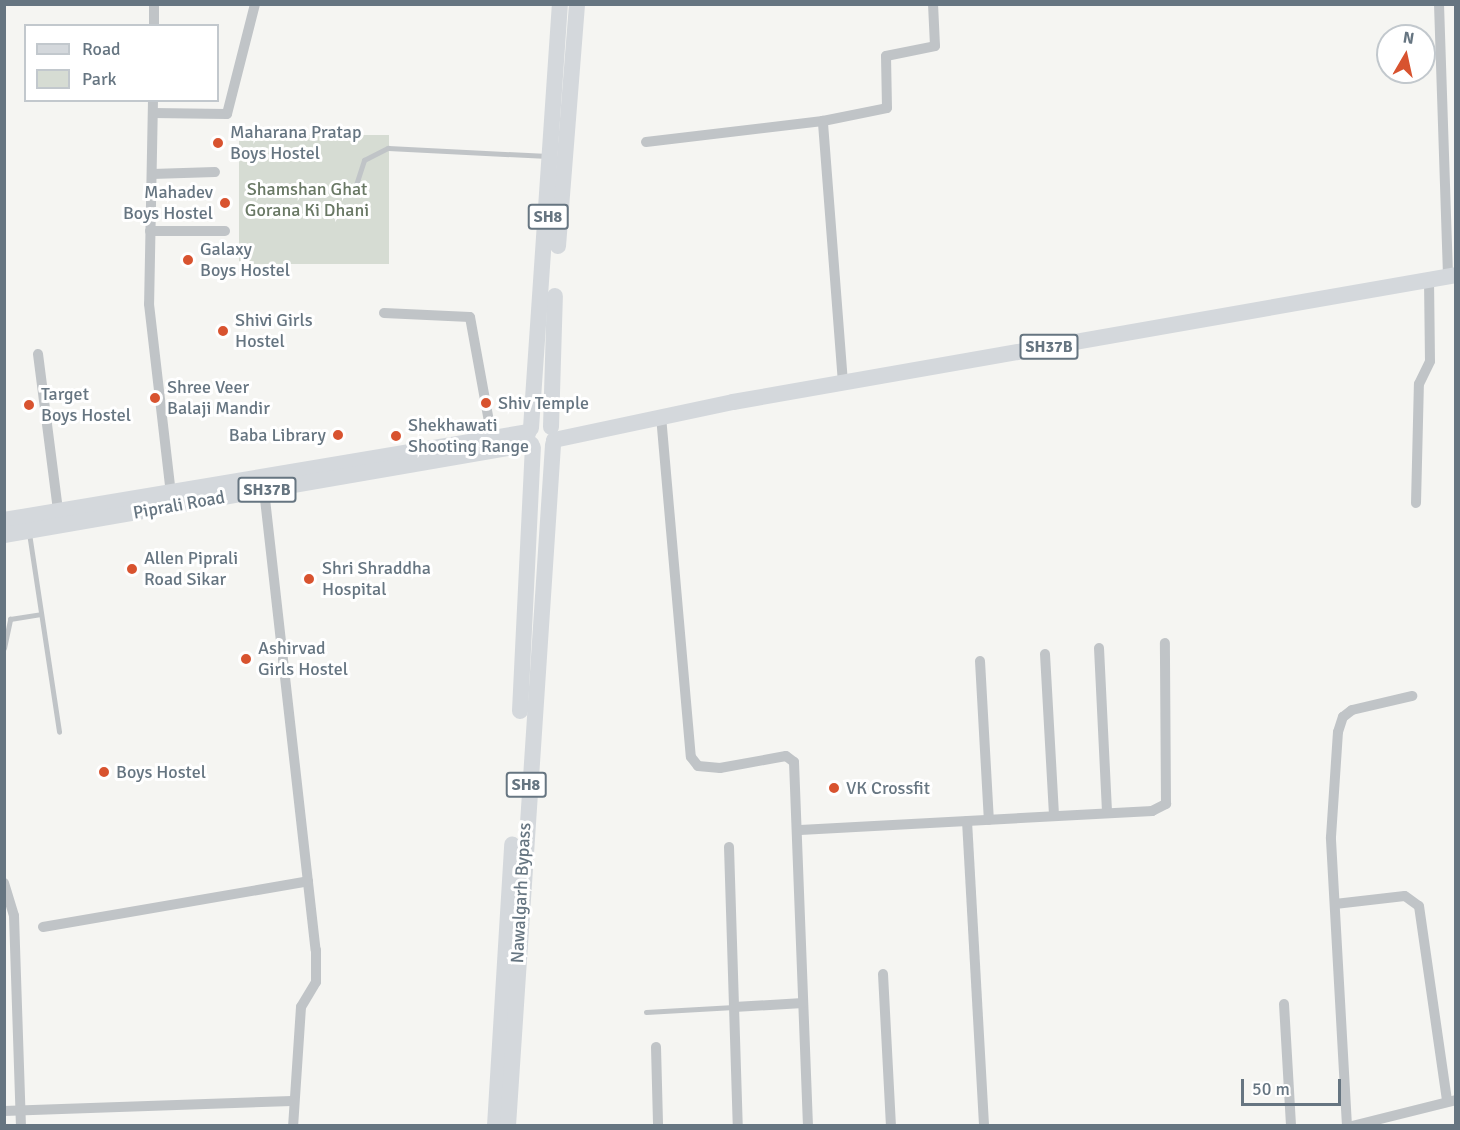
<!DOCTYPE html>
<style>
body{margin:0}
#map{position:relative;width:1460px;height:1130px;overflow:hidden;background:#f5f5f2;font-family:Signika,sans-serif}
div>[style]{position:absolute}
.green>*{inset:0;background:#d6dcd3;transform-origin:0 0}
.lane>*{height:5px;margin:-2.5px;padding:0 2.5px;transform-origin:2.5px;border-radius:2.5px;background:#c0c4c7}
.street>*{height:10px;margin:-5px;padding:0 5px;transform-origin:5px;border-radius:5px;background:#c0c4c7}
.primary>*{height:16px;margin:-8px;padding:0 8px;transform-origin:8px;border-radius:8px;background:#d4d8dc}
.dots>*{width:16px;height:16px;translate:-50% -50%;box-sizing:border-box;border:3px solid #fff;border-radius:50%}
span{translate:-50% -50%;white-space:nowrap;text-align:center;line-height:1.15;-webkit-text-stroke:6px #fff;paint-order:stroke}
.shield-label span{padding:2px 4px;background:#fff;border:2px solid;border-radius:4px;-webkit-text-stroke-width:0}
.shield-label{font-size:16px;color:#667581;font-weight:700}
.poi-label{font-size:18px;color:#667581}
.left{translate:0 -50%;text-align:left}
.right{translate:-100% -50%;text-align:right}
.park-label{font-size:18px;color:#697864}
.street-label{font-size:18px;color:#667581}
.frame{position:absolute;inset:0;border:6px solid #667581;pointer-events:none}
.legend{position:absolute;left:24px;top:24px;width:195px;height:78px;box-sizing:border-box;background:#fff;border:2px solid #c2c8cd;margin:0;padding:8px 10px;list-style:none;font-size:18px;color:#667581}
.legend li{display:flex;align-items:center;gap:12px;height:30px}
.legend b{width:30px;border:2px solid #c2c8cd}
.north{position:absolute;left:1376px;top:24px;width:60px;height:60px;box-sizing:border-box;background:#fff;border:2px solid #c2c8cd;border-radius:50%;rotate:9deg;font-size:16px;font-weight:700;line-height:24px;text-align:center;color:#667581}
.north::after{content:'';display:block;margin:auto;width:21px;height:27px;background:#d8532f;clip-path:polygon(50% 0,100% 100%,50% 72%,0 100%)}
.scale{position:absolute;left:1241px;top:1079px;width:100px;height:27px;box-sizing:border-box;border:3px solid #667581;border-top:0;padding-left:8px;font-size:18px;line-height:21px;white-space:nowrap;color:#667581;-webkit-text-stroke:4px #fff;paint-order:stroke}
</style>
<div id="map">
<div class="green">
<div style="left:239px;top:135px;width:150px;height:129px"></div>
</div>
<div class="lane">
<div style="left:353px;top:194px;width:36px;rotate:-72deg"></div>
<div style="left:364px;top:160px;width:27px;rotate:-27deg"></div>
<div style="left:388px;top:148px;width:160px;rotate:2.9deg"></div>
<div style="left:29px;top:533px;width:201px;rotate:81.4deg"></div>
<div style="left:4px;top:648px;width:30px;rotate:-78deg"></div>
<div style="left:10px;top:619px;width:31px;rotate:-9deg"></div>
<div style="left:646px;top:1012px;width:88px;rotate:-3.3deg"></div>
</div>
<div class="street">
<div style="left:1439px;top:4px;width:272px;rotate:88.1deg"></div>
<div style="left:154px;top:26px;width:22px;rotate:-90deg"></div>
<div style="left:153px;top:100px;width:204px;rotate:91.1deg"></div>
<div style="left:149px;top:304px;width:190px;rotate:83.4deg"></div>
<div style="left:153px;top:113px;width:74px;rotate:0.8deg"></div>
<div style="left:227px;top:114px;width:114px;rotate:-75.7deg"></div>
<div style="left:646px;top:142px;width:178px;rotate:-6.8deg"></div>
<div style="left:152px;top:174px;width:63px;rotate:-1.8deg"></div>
<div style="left:150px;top:231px;width:75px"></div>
<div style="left:384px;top:313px;width:86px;rotate:2.7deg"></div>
<div style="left:470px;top:317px;width:123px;rotate:79.7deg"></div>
<div style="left:38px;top:354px;width:158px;rotate:82.7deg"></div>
<div style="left:843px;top:383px;width:263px;rotate:-94.4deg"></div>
<div style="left:823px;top:121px;width:65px;rotate:-11.5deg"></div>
<div style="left:887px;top:108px;width:52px;rotate:-91.1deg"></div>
<div style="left:886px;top:56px;width:50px;rotate:-11.5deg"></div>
<div style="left:935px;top:46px;width:42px;rotate:-92.7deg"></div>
<div style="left:661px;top:416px;width:342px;rotate:85deg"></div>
<div style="left:691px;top:757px;width:11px;rotate:52deg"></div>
<div style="left:698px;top:766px;width:22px;rotate:5deg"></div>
<div style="left:720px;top:768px;width:67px;rotate:-10.3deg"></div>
<div style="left:786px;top:756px;width:10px;rotate:37deg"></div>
<div style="left:794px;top:762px;width:364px;rotate:87.8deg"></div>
<div style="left:264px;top:490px;width:463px;rotate:83.6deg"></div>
<div style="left:316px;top:950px;width:32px;rotate:90deg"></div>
<div style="left:316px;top:982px;width:29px;rotate:121deg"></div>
<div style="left:301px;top:1007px;width:119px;rotate:93.8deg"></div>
<div style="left:1416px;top:503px;width:119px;rotate:-88.6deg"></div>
<div style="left:1419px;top:384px;width:25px;rotate:-64deg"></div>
<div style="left:1430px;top:361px;width:80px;rotate:-90.7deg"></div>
<div style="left:1099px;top:648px;width:165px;rotate:87.2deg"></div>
<div style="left:1045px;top:654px;width:162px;rotate:86.8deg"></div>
<div style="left:980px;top:661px;width:159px;rotate:86.8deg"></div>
<div style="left:967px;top:821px;width:305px;rotate:86.8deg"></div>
<div style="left:800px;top:830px;width:353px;rotate:-3.1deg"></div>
<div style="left:1152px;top:811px;width:16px;rotate:-27deg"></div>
<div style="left:1166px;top:804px;width:161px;rotate:-90.4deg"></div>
<div style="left:729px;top:847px;width:279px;rotate:88.2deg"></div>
<div style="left:4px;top:883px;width:34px;rotate:73deg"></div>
<div style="left:14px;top:916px;width:210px;rotate:88.1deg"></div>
<div style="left:1335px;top:904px;width:70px;rotate:-6.5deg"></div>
<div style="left:1405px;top:896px;width:17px;rotate:36deg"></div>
<div style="left:1419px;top:906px;width:196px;rotate:81.8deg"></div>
<div style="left:43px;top:927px;width:269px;rotate:-9.8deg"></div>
<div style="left:883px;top:974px;width:152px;rotate:87deg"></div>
<div style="left:1284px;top:1004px;width:122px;rotate:86.7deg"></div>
<div style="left:734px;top:1007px;width:69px;rotate:-3.3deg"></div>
<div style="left:656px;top:1047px;width:79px;rotate:88.5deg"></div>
<div style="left:4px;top:1111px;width:288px;rotate:-2deg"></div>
<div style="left:1347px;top:1126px;width:289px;rotate:-93.2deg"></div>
<div style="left:1331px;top:837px;width:105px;rotate:-86.2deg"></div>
<div style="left:1338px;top:732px;width:16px;rotate:-72deg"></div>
<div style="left:1343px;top:717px;width:11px;rotate:-38deg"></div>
<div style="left:1352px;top:710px;width:62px;rotate:-13.1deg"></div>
<div style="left:1352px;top:1126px;width:107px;rotate:-14deg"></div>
</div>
<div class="primary">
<div style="left:558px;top:246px;width:243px;rotate:-85.5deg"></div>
<div style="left:551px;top:427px;width:131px;rotate:-88.3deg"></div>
<div style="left:531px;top:428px;width:425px;rotate:-86.1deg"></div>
<div style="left:554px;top:440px;width:183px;rotate:-12deg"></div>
<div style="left:733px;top:402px;width:734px;rotate:-9.96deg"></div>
<div style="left:4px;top:520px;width:532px;rotate:-9.52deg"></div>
<div style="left:4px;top:535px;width:535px;rotate:-9.8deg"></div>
<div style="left:520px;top:711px;width:264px;rotate:-87.2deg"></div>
<div style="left:495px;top:1126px;width:282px;rotate:-86.5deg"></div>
<div style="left:508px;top:1126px;width:683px;rotate:-86.22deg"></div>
</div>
<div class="dots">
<div style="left:218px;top:143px;background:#d8532f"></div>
<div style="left:225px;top:203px;background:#d8532f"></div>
<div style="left:188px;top:260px;background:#d8532f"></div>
<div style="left:223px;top:331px;background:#d8532f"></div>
<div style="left:155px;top:398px;background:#d8532f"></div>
<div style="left:486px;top:403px;background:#d8532f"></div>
<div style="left:29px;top:405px;background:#d8532f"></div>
<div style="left:338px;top:435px;background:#d8532f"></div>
<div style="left:396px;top:436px;background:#d8532f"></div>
<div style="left:132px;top:569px;background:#d8532f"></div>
<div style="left:309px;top:579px;background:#d8532f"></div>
<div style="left:246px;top:659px;background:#d8532f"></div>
<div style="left:104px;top:772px;background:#d8532f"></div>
<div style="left:834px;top:788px;background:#d8532f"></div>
</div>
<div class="shield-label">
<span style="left:548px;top:217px">SH8</span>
<span style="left:1049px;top:347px">SH37B</span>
<span style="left:267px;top:490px">SH37B</span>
<span style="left:526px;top:785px">SH8</span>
</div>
<div class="poi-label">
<span class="left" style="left:230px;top:143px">Maharana Pratap<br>Boys Hostel</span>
<span class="right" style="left:213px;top:203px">Mahadev<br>Boys Hostel</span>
<span class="left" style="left:200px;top:260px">Galaxy<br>Boys Hostel</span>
<span class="left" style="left:235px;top:331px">Shivi Girls<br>Hostel</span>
<span class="left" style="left:167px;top:398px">Shree Veer<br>Balaji Mandir</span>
<span class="left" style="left:41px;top:405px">Target<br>Boys Hostel</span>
<span class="left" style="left:498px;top:403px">Shiv Temple</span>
<span class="left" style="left:408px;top:436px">Shekhawati<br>Shooting Range</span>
<span class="right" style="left:326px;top:435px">Baba Library</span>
<span class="left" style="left:144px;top:569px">Allen Piprali<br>Road Sikar</span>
<span class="left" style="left:322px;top:579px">Shri Shraddha<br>Hospital</span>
<span class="left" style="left:258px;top:659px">Ashirvad<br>Girls Hostel</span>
<span class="left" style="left:116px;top:772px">Boys Hostel</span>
<span class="left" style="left:846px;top:788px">VK Crossfit</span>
</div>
<div class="park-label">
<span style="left:307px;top:200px">Shamshan Ghat<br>Gorana Ki Dhani</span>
</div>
<div class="street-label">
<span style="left:179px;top:505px;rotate:-10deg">Piprali Road</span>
<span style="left:521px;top:893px;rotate:-87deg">Nawalgarh Bypass</span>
</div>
<div class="frame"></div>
<ul class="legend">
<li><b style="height:8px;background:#d4d8dc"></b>Road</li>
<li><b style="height:16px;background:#d6dcd3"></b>Park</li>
</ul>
<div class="north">N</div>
<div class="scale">50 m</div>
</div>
